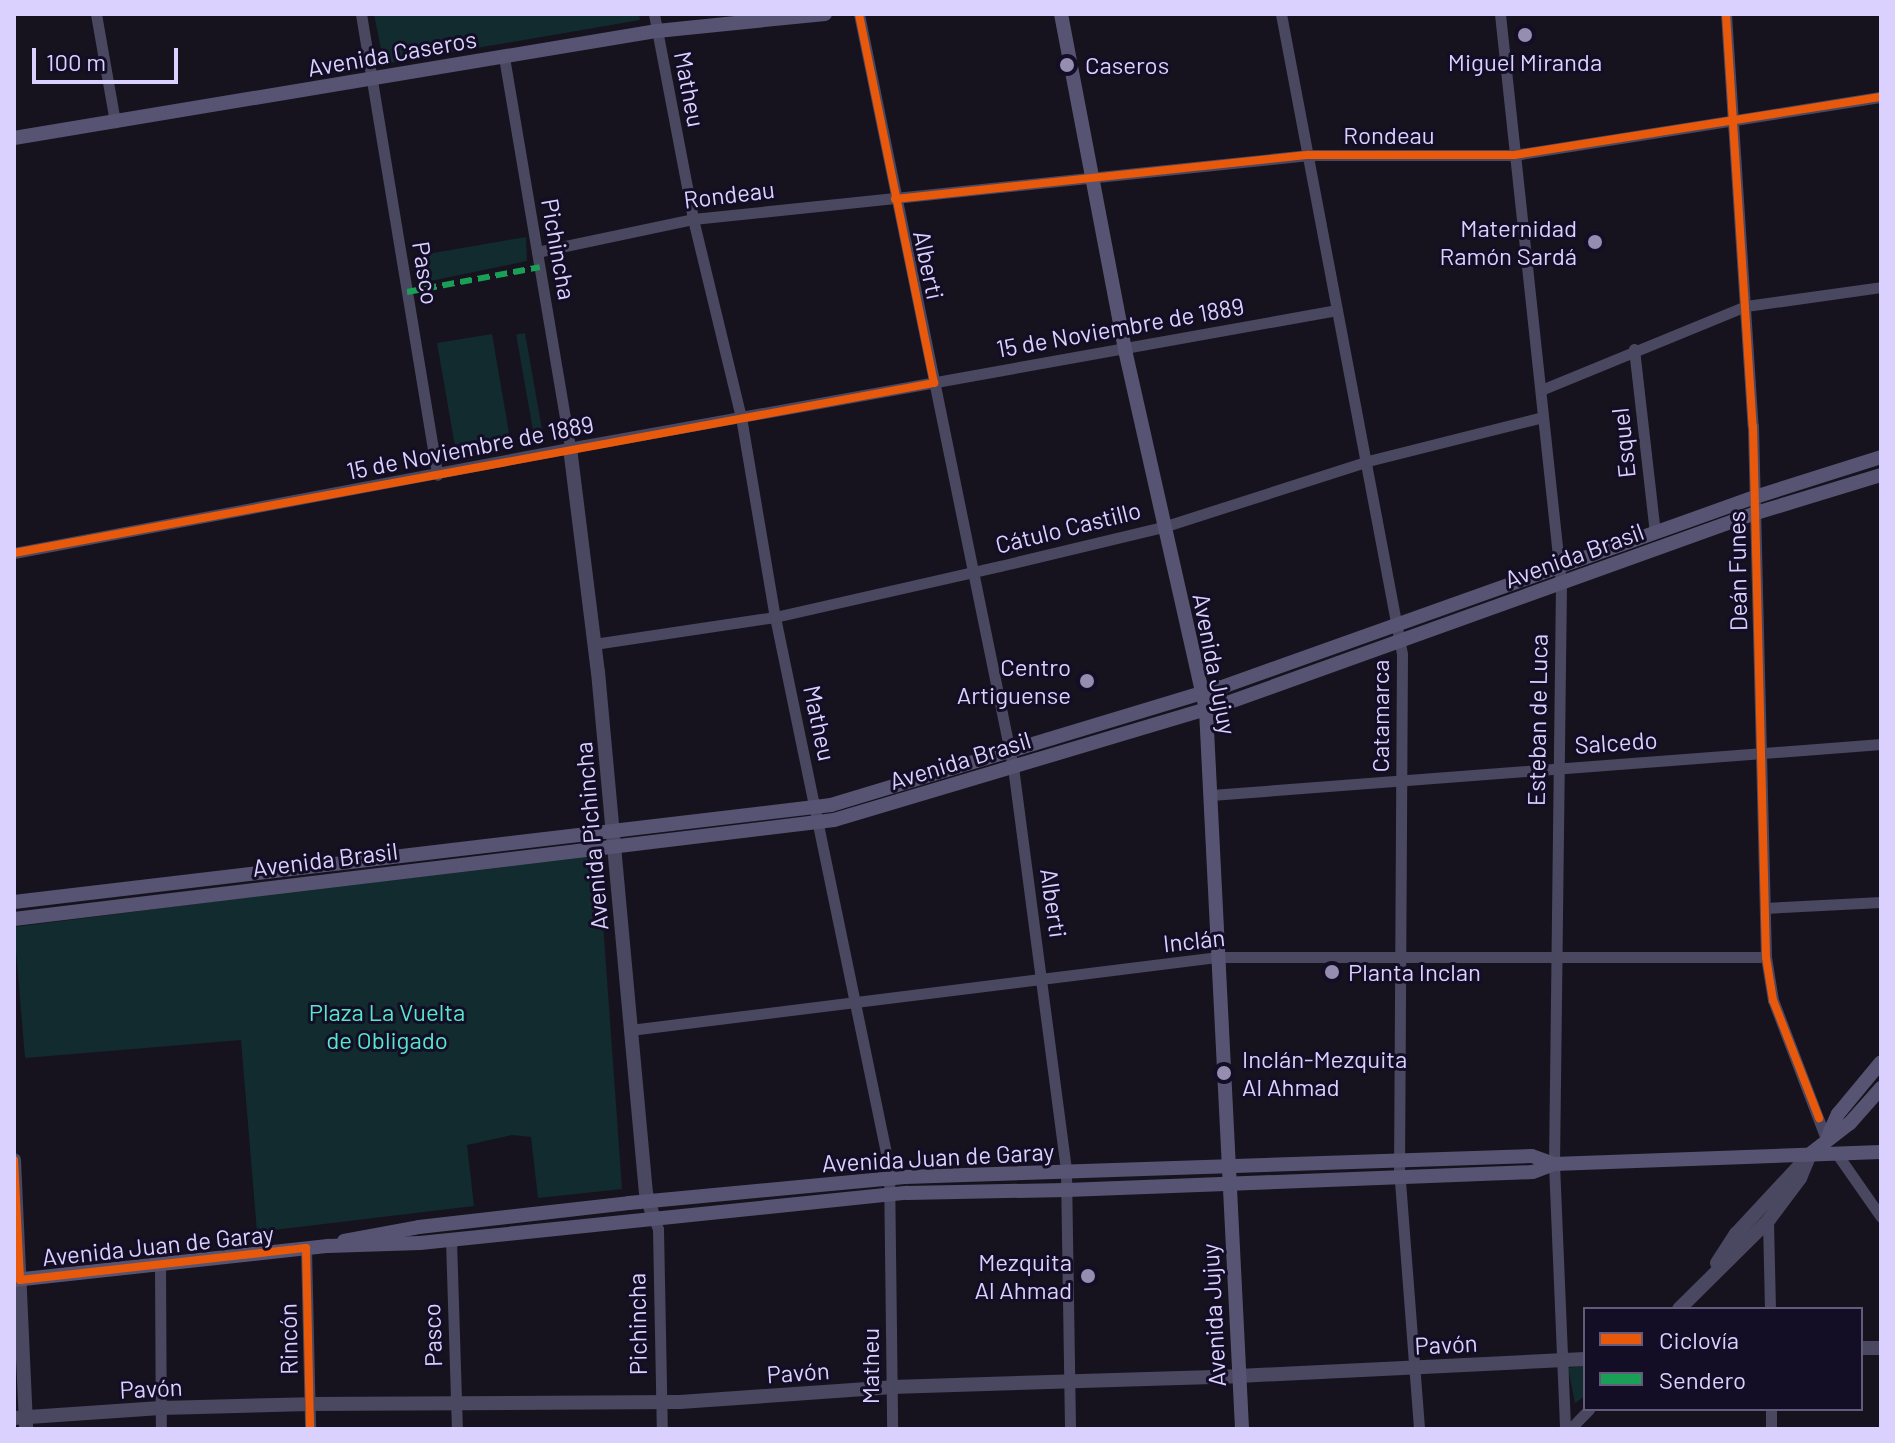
<!DOCTYPE html>
<meta charset="utf-8">
<style>
body{margin:0}
#map{position:relative;width:1895px;height:1443px;overflow:hidden;background:#16131f;font-family:Barlow,sans-serif}
div>[style]{position:absolute}
.green>*{inset:0;background:#112b2e;transform-origin:0 0}
.minor>*{height:11px;margin:-5.5px;padding:0 5.5px;transform-origin:5.5px;border-radius:5.5px;background:#4a4760}
.tertiary>*{height:14px;margin:-7px;padding:0 7px;transform-origin:7px;border-radius:7px;background:#4a4760}
.secondary>*{height:14px;margin:-7px;padding:0 7px;transform-origin:7px;border-radius:7px;background:#575473}
.quiet>*{height:6px;margin-top:-3px;transform-origin:0;background:repeating-linear-gradient(90deg,#1a9f57 0 12px,transparent 0 18px)}
.cycleway>*{height:8px;margin:-4px;padding:0 4px;transform-origin:4px;border-radius:4px;background:#e8590c}
.dots>*{width:22px;height:22px;translate:-50% -50%;box-sizing:border-box;border:4px solid #130d25;border-radius:50%}
span{translate:-50% -50%;white-space:nowrap;text-align:center;line-height:1.15;-webkit-text-stroke:6px #130d25;paint-order:stroke}
.street-label{font-size:24px;color:#dad1ff}
.poi-label{font-size:24px;color:#dad1ff}
.left{translate:0 -50%;text-align:left}
.right{translate:-100% -50%;text-align:right}
.park-label{font-size:24px;color:#56e7cd}
.frame{position:absolute;inset:0;border:16px solid #dad1ff;pointer-events:none}
.legend{position:absolute;left:1583px;top:1307px;width:280px;height:104px;box-sizing:border-box;background:#130d25;border:2px solid #635b7c;margin:0;padding:10px 14px;list-style:none;font-size:24px;color:#dad1ff}
.legend li{display:flex;align-items:center;gap:16px;height:40px}
.legend b{width:40px;border:2px solid #635b7c}
.scale{position:absolute;left:32px;top:48px;width:146px;height:36px;box-sizing:border-box;border:4px solid #dad1ff;border-top:0;padding-left:10px;font-size:24px;line-height:28px;white-space:nowrap;color:#dad1ff;-webkit-text-stroke:6px #130d25;paint-order:stroke}
</style>
<div id="map">
<div class="green">
<div style="clip-path:polygon(374px 14px,639px 14px,640px 20px,384px 64px)"></div>
<div style="clip-path:polygon(526px 237px,527px 261px,421px 283px,416px 256px)"></div>
<div style="left:525px;top:333px;width:101px;height:9px;rotate:80deg"></div>
<div style="clip-path:polygon(492px 334px,510px 439px,502px 440px,503px 444px,456px 452px,437px 343px)"></div>
<div style="clip-path:polygon(598px 853px,622px 1189px,538px 1198px,531px 1137px,512px 1135px,467px 1145px,474px 1206px,257px 1232px,241px 1040px,25px 1058px,14px 927px)"></div>
<div style="clip-path:polygon(1585px 1365px,1585px 1396px,1575px 1403px,1568px 1368px)"></div>
</div>
<div class="minor">
<div style="left:96px;top:14px;width:110px;rotate:80deg"></div>
<div style="left:361px;top:14px;width:467px;rotate:80.6deg"></div>
<div style="left:654px;top:14px;width:209px;rotate:79.2deg"></div>
<div style="left:693px;top:219px;width:204px;rotate:76.4deg"></div>
<div style="left:741px;top:417px;width:203px;rotate:80.4deg"></div>
<div style="left:775px;top:617px;width:562px;rotate:78.29deg"></div>
<div style="left:889px;top:1167px;width:262px;rotate:89.3deg"></div>
<div style="left:859px;top:14px;width:769px;rotate:78.44deg"></div>
<div style="left:1013px;top:767px;width:408px;rotate:82.5deg"></div>
<div style="left:1066px;top:1172px;width:257px;rotate:89.1deg"></div>
<div style="left:1281px;top:14px;width:651px;rotate:79.29deg"></div>
<div style="left:1402px;top:654px;width:514px;rotate:90.33deg"></div>
<div style="left:1399px;top:1168px;width:262px;rotate:85.6deg"></div>
<div style="left:1500px;top:14px;width:573px;rotate:83.89deg"></div>
<div style="left:1561px;top:584px;width:580px;rotate:90.69deg"></div>
<div style="left:1554px;top:1164px;width:265px;rotate:87.6deg"></div>
<div style="left:1726px;top:14px;width:413px;rotate:86.3deg"></div>
<div style="left:1753px;top:426px;width:531px;rotate:88.6deg"></div>
<div style="left:1766px;top:957px;width:44px;rotate:80.8deg"></div>
<div style="left:1773px;top:1000px;width:149px;rotate:69.1deg"></div>
<div style="left:504px;top:57px;width:397px;rotate:80.4deg"></div>
<div style="left:537px;top:252px;width:159px;rotate:-11.9deg"></div>
<div style="left:693px;top:219px;width:619px;rotate:-5.93deg"></div>
<div style="left:1309px;top:155px;width:205px"></div>
<div style="left:1514px;top:155px;width:372px;rotate:-9deg"></div>
<div style="left:1634px;top:349px;width:184px;rotate:83.5deg"></div>
<div style="left:1541px;top:390px;width:222px;rotate:-22.3deg"></div>
<div style="left:1746px;top:306px;width:136px;rotate:-8deg"></div>
<div style="left:14px;top:553px;width:581px;rotate:-10.71deg"></div>
<div style="left:585px;top:445px;width:764px;rotate:-10.18deg"></div>
<div style="left:594px;top:644px;width:183px;rotate:-8.5deg"></div>
<div style="left:775px;top:617px;width:231px;rotate:-12.8deg"></div>
<div style="left:1000px;top:566px;width:168px;rotate:-13.5deg"></div>
<div style="left:1163px;top:527px;width:215px;rotate:-17.8deg"></div>
<div style="left:1368px;top:461px;width:180px;rotate:-14.1deg"></div>
<div style="left:1211px;top:795px;width:672px;rotate:-4.35deg"></div>
<div style="left:1765px;top:908px;width:116px;rotate:-3deg"></div>
<div style="left:630px;top:1030px;width:593px;rotate:-7.08deg"></div>
<div style="left:1218px;top:957px;width:548px"></div>
<div style="left:1837px;top:1154px;width:77px;rotate:55.1deg"></div>
<div style="left:654px;top:1219px;width:11px;rotate:68deg"></div>
<div style="left:658px;top:1229px;width:200px;rotate:88.9deg"></div>
<div style="left:1768px;top:1221px;width:88px;rotate:88.7deg"></div>
<div style="left:451px;top:1240px;width:189px;rotate:88.2deg"></div>
<div style="left:306px;top:1248px;width:181px;rotate:88.7deg"></div>
<div style="left:160px;top:1265px;width:164px;rotate:89.7deg"></div>
<div style="left:1771px;top:1409px;width:20px;rotate:90deg"></div>
<div style="left:1570px;top:1429px;width:28px;rotate:-46deg"></div>
</div>
<div class="tertiary">
<div style="left:570px;top:448px;width:226px;rotate:82.9deg"></div>
<div style="left:598px;top:672px;width:523px;rotate:84.74deg"></div>
<div style="left:646px;top:1193px;width:27px;rotate:73deg"></div>
<div style="left:14px;top:1160px;width:269px;rotate:87.4deg"></div>
<div style="left:1717px;top:1263px;width:35px;rotate:-57deg"></div>
<div style="left:1736px;top:1234px;width:97px;rotate:-47.1deg"></div>
<div style="left:1679px;top:1309px;width:125px;rotate:-44.7deg"></div>
<div style="left:1768px;top:1221px;width:54px;rotate:-53.3deg"></div>
<div style="left:1800px;top:1178px;width:26px;rotate:-67deg"></div>
<div style="left:1861px;top:1348px;width:20px"></div>
<div style="left:14px;top:1418px;width:147px;rotate:-3.9deg"></div>
<div style="left:161px;top:1408px;width:148px;rotate:-1.5deg"></div>
<div style="left:309px;top:1404px;width:371px;rotate:-0.3deg"></div>
<div style="left:680px;top:1402px;width:213px;rotate:-4deg"></div>
<div style="left:892px;top:1387px;width:346px;rotate:-1.8deg"></div>
<div style="left:1238px;top:1376px;width:347px;rotate:-2.8deg"></div>
</div>
<div class="secondary">
<div style="left:1061px;top:14px;width:342px;rotate:79.2deg"></div>
<div style="left:1125px;top:350px;width:369px;rotate:77.3deg"></div>
<div style="left:1206px;top:710px;width:720px;rotate:87.13deg"></div>
<div style="left:14px;top:138px;width:652px;rotate:-9.45deg"></div>
<div style="left:657px;top:31px;width:169px;rotate:-5.8deg"></div>
<div style="left:14px;top:902px;width:823px;rotate:-6.77deg"></div>
<div style="left:831px;top:805px;width:408px;rotate:-16.8deg"></div>
<div style="left:1222px;top:687px;width:566px;rotate:-19.62deg"></div>
<div style="left:1755px;top:497px;width:132px;rotate:-17.6deg"></div>
<div style="left:14px;top:919px;width:826px;rotate:-6.88deg"></div>
<div style="left:834px;top:820px;width:410px;rotate:-16.6deg"></div>
<div style="left:1227px;top:703px;width:562px;rotate:-19.76deg"></div>
<div style="left:1756px;top:513px;width:131px;rotate:-16.9deg"></div>
<div style="left:1828px;top:1136px;width:24px;rotate:-66deg"></div>
<div style="left:1838px;top:1114px;width:67px;rotate:-50.4deg"></div>
<div style="left:1810px;top:1154px;width:51px;rotate:-37.8deg"></div>
<div style="left:1850px;top:1123px;width:47px;rotate:-48.5deg"></div>
<div style="left:344px;top:1241px;width:76px;rotate:-10.6deg"></div>
<div style="left:419px;top:1227px;width:211px;rotate:-6.5deg"></div>
<div style="left:629px;top:1203px;width:277px;rotate:-5.4deg"></div>
<div style="left:905px;top:1177px;width:627px;rotate:-1.92deg"></div>
<div style="left:1532px;top:1156px;width:23px;rotate:20deg"></div>
<div style="left:14px;top:1280px;width:316px;rotate:-6.2deg"></div>
<div style="left:328px;top:1246px;width:92px;rotate:-1.9deg"></div>
<div style="left:420px;top:1243px;width:490px;rotate:-5.9deg"></div>
<div style="left:907px;top:1193px;width:160px;rotate:-1.1deg"></div>
<div style="left:1067px;top:1190px;width:466px;rotate:-2.2deg"></div>
<div style="left:1533px;top:1172px;width:22px;rotate:-21deg"></div>
<div style="left:1554px;top:1164px;width:327px;rotate:-2.1deg"></div>
</div>
<div class="quiet">
<div style="left:407px;top:292px;width:135px;rotate:-10.6deg"></div>
</div>
<div class="cycleway">
<div style="left:1726px;top:14px;width:413px;rotate:86.3deg"></div>
<div style="left:1753px;top:426px;width:531px;rotate:88.6deg"></div>
<div style="left:1766px;top:957px;width:44px;rotate:80.8deg"></div>
<div style="left:1773px;top:1000px;width:127px;rotate:68.7deg"></div>
<div style="left:895px;top:199px;width:416px;rotate:-6.1deg"></div>
<div style="left:1309px;top:155px;width:205px"></div>
<div style="left:1514px;top:155px;width:372px;rotate:-9deg"></div>
<div style="left:14px;top:553px;width:936px;rotate:-10.47deg"></div>
<div style="left:934px;top:383px;width:377px;rotate:-101.5deg"></div>
<div style="left:14px;top:1160px;width:120px;rotate:87.1deg"></div>
<div style="left:20px;top:1280px;width:288px;rotate:-6.4deg"></div>
<div style="left:306px;top:1248px;width:181px;rotate:88.7deg"></div>
</div>
<div class="dots">
<div style="left:1525px;top:35px;background:#958eb1"></div>
<div style="left:1067px;top:65px;background:#958eb1"></div>
<div style="left:1595px;top:242px;background:#958eb1"></div>
<div style="left:1087px;top:681px;background:#958eb1"></div>
<div style="left:1332px;top:972px;background:#958eb1"></div>
<div style="left:1224px;top:1073px;background:#958eb1"></div>
<div style="left:1088px;top:1276px;background:#958eb1"></div>
</div>
<div class="street-label">
<span style="left:392px;top:53px;rotate:-10deg">Avenida Caseros</span>
<span style="left:690px;top:89px;rotate:79deg">Matheu</span>
<span style="left:1389px;top:135px">Rondeau</span>
<span style="left:729px;top:194px;rotate:-7deg">Rondeau</span>
<span style="left:559px;top:249px;rotate:80deg">Pichincha</span>
<span style="left:929px;top:265px;rotate:78deg">Alberti</span>
<span style="left:426px;top:273px;rotate:81deg">Pasco</span>
<span style="left:1120px;top:327px;rotate:-10deg">15 de Noviembre de 1889</span>
<span style="left:1623px;top:443px;rotate:-96deg">Esquel</span>
<span style="left:470px;top:447px;rotate:-11deg">15 de Noviembre de 1889</span>
<span style="left:1068px;top:527px;rotate:-14deg">Cátulo Castillo</span>
<span style="left:1574px;top:555px;rotate:-20deg">Avenida Brasil</span>
<span style="left:1737px;top:571px;rotate:-91deg">Deán Funes</span>
<span style="left:1215px;top:664px;rotate:79deg">Avenida Jujuy</span>
<span style="left:1380px;top:716px;rotate:-90deg">Catamarca</span>
<span style="left:1537px;top:720px;rotate:-89deg">Esteban de Luca</span>
<span style="left:820px;top:723px;rotate:78deg">Matheu</span>
<span style="left:1616px;top:742px;rotate:-4deg">Salcedo</span>
<span style="left:960px;top:760px;rotate:-17deg">Avenida Brasil</span>
<span style="left:591px;top:836px;rotate:-95deg">Avenida Pichincha</span>
<span style="left:325px;top:859px;rotate:-7deg">Avenida Brasil</span>
<span style="left:1054px;top:903px;rotate:82deg">Alberti</span>
<span style="left:1194px;top:940px;rotate:-6deg">Inclán</span>
<span style="left:938px;top:1157px;rotate:-3deg">Avenida Juan de Garay</span>
<span style="left:158px;top:1245px;rotate:-6deg">Avenida Juan de Garay</span>
<span style="left:1213px;top:1315px;rotate:-93deg">Avenida Jujuy</span>
<span style="left:637px;top:1324px;rotate:-91deg">Pichincha</span>
<span style="left:432px;top:1335px;rotate:-92deg">Pasco</span>
<span style="left:288px;top:1339px;rotate:-91deg">Rincón</span>
<span style="left:1446px;top:1344px;rotate:-3deg">Pavón</span>
<span style="left:870px;top:1366px;rotate:-90deg">Matheu</span>
<span style="left:798px;top:1372px;rotate:-4deg">Pavón</span>
<span style="left:151px;top:1388px;rotate:-3deg">Pavón</span>
</div>
<div class="poi-label">
<span style="left:1525px;top:62px">Miguel Miranda</span>
<span class="left" style="left:1085px;top:65px">Caseros</span>
<span class="right" style="left:1577px;top:242px">Maternidad<br>Ramón Sardá</span>
<span class="right" style="left:1071px;top:681px">Centro<br>Artiguense</span>
<span class="left" style="left:1348px;top:972px">Planta Inclan</span>
<span class="left" style="left:1242px;top:1073px">Inclán-Mezquita<br>Al Ahmad</span>
<span class="right" style="left:1072px;top:1276px">Mezquita<br>Al Ahmad</span>
</div>
<div class="park-label">
<span style="left:387px;top:1026px">Plaza La Vuelta<br>de Obligado</span>
</div>
<div class="frame"></div>
<ul class="legend">
<li><b style="height:10px;background:#e8590c"></b>Ciclovía</li>
<li><b style="height:10px;background:#1a9f57"></b>Sendero</li>
</ul>
<div class="scale">100 m</div>
</div>
